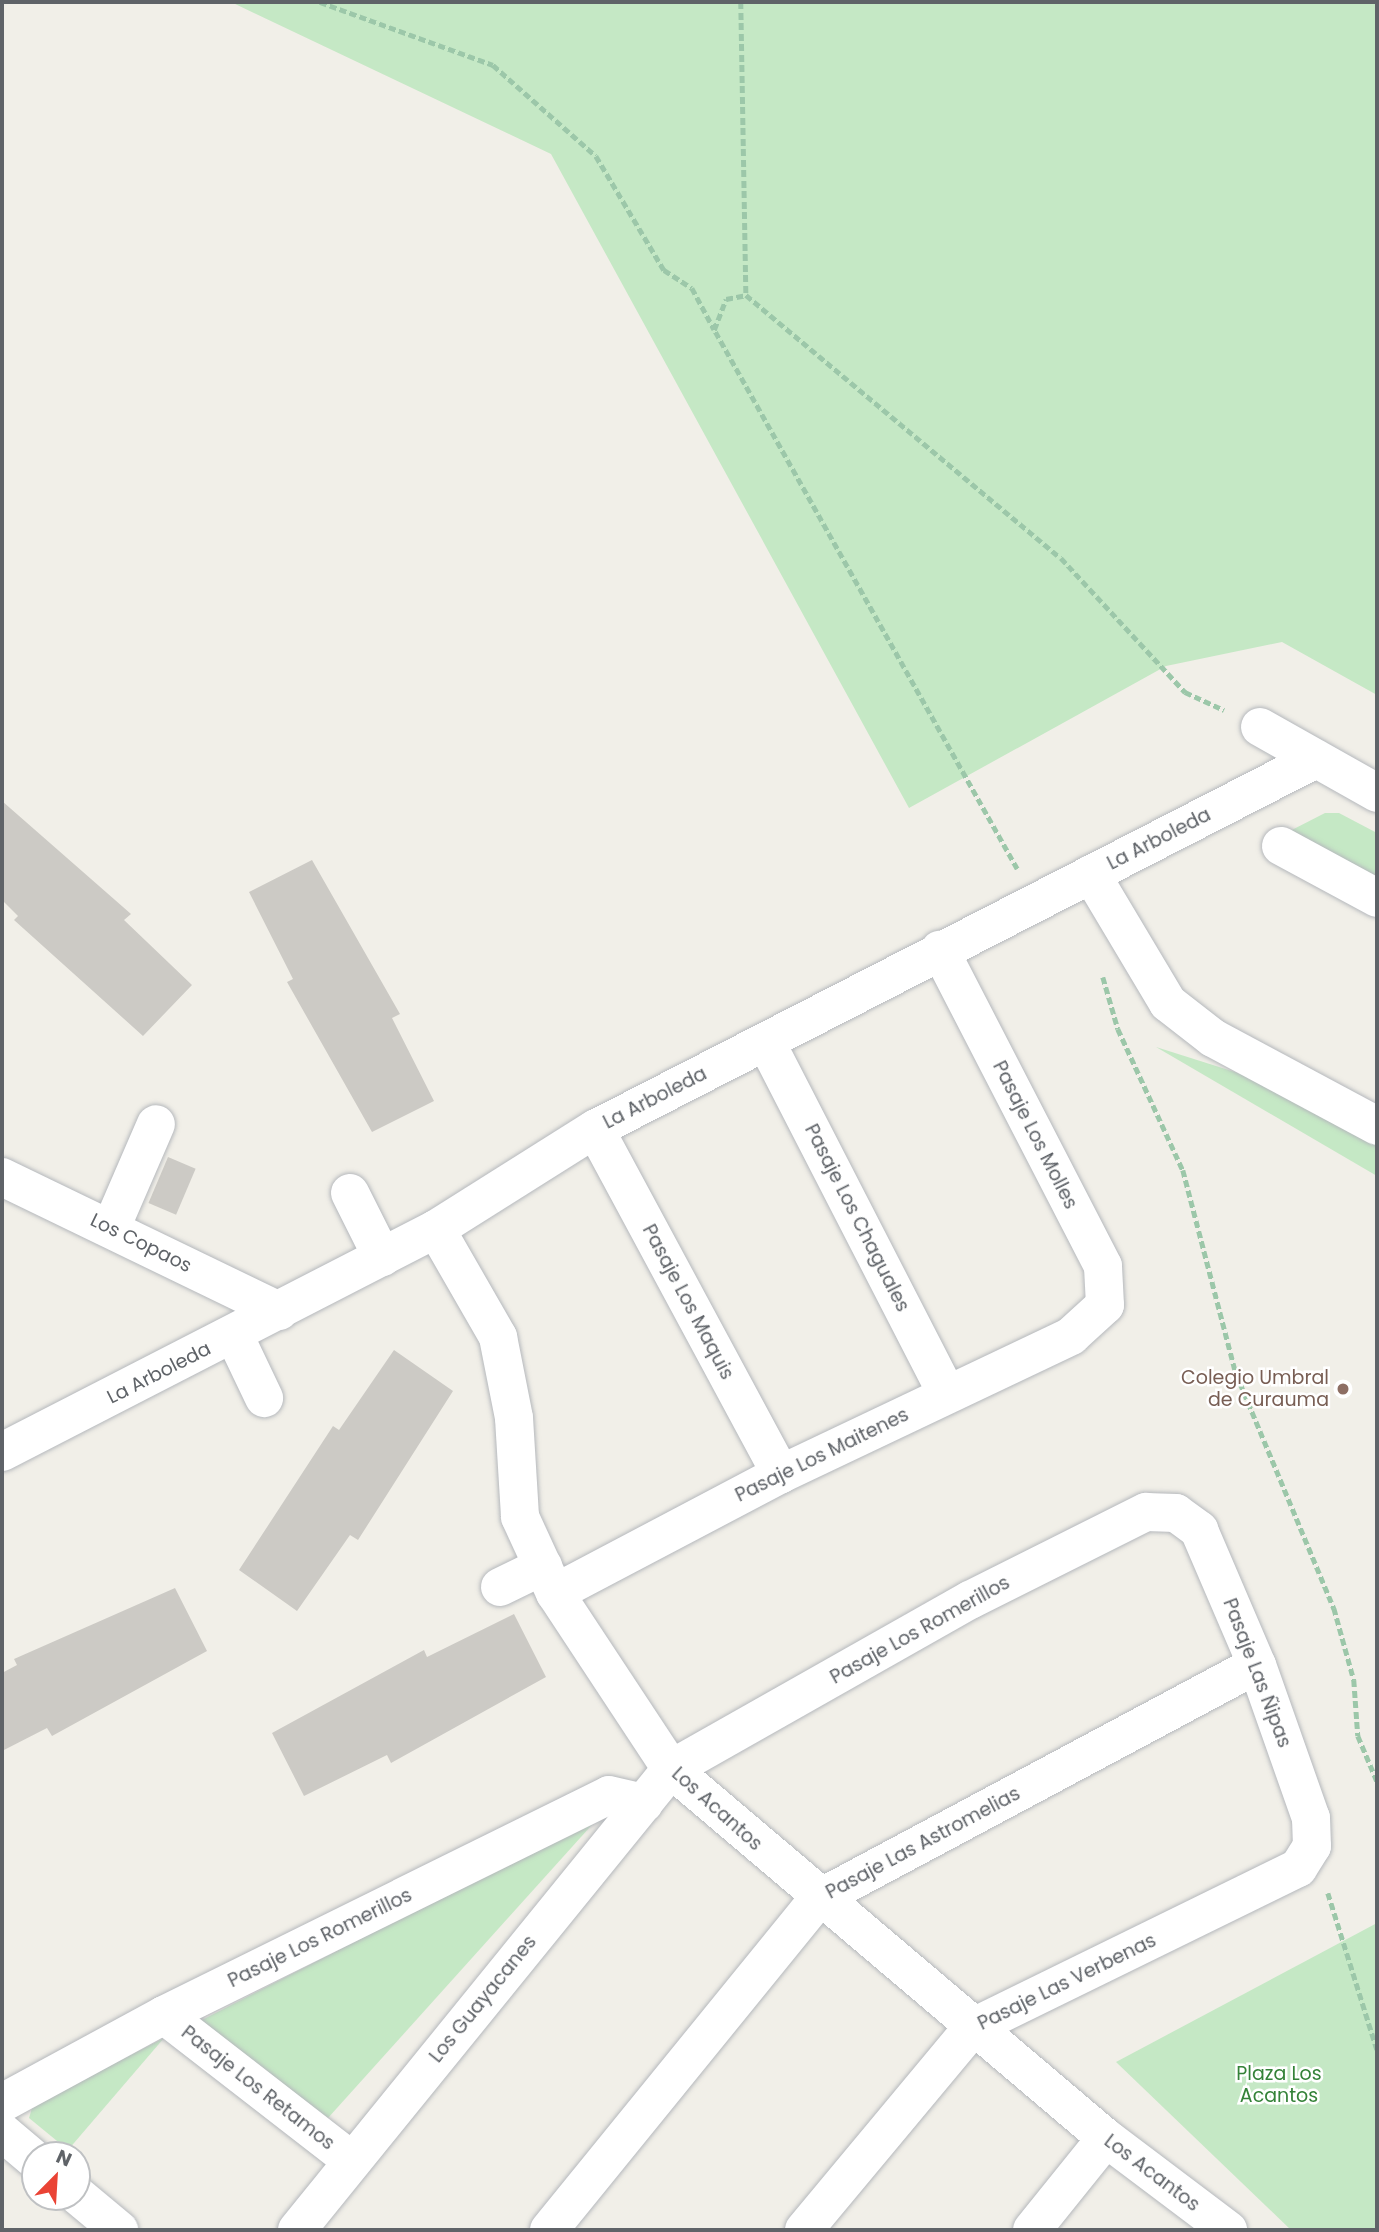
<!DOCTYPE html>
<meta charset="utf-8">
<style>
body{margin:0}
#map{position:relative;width:1379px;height:2232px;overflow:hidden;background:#f1efe8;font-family:Poppins,sans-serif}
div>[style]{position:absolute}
.green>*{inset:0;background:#c5e8c5}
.building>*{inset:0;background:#cccac5;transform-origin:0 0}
.path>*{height:4.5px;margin-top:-2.25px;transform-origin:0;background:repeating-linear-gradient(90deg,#9cc7a9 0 7px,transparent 0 10.5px)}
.roads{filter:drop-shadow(0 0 2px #b5b8bc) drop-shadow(0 0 2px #b5b8bc)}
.minor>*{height:38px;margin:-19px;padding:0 19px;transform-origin:19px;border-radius:19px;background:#fff}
.dots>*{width:19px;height:19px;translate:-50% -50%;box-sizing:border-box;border:4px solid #fff;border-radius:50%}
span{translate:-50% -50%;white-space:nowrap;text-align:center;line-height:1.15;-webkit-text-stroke:5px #fff;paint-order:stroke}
.street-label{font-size:19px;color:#5f6368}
.education-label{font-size:19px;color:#785e54}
.right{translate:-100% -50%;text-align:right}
.park-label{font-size:19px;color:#348238}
.frame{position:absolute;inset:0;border:4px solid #5f6368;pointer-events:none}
.north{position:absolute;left:21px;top:2141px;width:70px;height:70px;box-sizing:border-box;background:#fff;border:2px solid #bfc1c3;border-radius:50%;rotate:24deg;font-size:19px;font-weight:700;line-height:28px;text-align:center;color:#5f6368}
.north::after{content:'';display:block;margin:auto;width:24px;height:32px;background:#ea4335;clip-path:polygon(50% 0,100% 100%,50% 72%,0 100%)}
</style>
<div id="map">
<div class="green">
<div style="clip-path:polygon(231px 2px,1377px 2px,1377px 695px,1282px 642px,1166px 666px,909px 808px,551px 154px)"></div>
<div style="clip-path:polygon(1325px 813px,1339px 813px,1377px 833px,1377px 886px,1282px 835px)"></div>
<div style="clip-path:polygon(1156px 1047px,1257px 1079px,1377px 1145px,1377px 1176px)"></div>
<div style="clip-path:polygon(599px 1817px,328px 2118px,198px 2022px)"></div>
<div style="clip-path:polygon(1377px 1923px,1377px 2230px,1291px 2230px,1116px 2062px)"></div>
<div style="clip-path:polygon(164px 2038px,68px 2150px,29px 2118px,33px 2105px)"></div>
</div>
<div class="building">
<div style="clip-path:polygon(2px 801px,131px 914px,124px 920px,192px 985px,143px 1036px,14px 920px,18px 916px,2px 900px)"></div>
<div style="clip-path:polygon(312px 860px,400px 1014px,392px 1018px,434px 1101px,372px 1132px,287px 982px,293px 979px,249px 892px)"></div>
<div style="left:168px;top:1157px;width:30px;height:50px;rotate:23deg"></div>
<div style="clip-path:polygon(394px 1350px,453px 1391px,358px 1540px,350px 1535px,297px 1611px,239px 1570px,333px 1426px,339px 1430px)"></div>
<div style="clip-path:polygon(175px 1588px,207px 1651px,52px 1736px,47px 1728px,2px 1751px,2px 1673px,17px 1665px,14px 1659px)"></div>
<div style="clip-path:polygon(514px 1614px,546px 1677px,391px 1763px,387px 1755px,304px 1796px,272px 1733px,424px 1650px,427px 1657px)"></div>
</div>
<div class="path">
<div style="left:320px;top:2px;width:184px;rotate:20deg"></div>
<div style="left:493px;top:65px;width:137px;rotate:41.5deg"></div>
<div style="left:596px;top:156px;width:133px;rotate:59.2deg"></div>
<div style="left:664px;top:270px;width:33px;rotate:33deg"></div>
<div style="left:692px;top:288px;width:47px;rotate:61.8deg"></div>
<div style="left:741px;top:2px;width:293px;rotate:89deg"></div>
<div style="left:1017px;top:869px;width:618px;rotate:-119.34deg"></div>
<div style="left:714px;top:330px;width:33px;rotate:-69deg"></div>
<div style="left:726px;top:299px;width:20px;rotate:-11deg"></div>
<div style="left:746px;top:295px;width:410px;rotate:39.9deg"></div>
<div style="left:1061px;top:558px;width:183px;rotate:47.2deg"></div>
<div style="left:1185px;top:692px;width:43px;rotate:24.8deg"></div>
<div style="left:1103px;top:977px;width:54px;rotate:73.9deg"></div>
<div style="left:1118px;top:1029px;width:155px;rotate:65.3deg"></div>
<div style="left:1183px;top:1170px;width:210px;rotate:75.4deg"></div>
<div style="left:1236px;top:1373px;width:255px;rotate:67.4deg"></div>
<div style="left:1334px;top:1608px;width:75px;rotate:74.5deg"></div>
<div style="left:1354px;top:1680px;width:56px;rotate:85.9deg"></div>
<div style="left:1358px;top:1736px;width:49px;rotate:67.1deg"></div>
<div style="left:1328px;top:1893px;width:164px;rotate:72.6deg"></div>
</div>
<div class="roads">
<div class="minor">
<div style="left:1260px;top:727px;width:134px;rotate:29.4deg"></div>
<div style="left:1281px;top:846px;width:109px;rotate:28.4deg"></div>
<div style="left:1091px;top:874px;width:150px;rotate:59.2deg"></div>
<div style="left:1168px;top:1003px;width:57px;rotate:37.9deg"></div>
<div style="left:1213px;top:1038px;width:186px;rotate:28.2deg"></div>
<div style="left:766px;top:1042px;width:396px;rotate:62.8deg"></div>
<div style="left:595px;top:1129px;width:392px;rotate:61.7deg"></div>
<div style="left:2px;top:1177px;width:308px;rotate:25.8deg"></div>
<div style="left:350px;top:1193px;width:72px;rotate:63.4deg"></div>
<div style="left:111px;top:1228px;width:113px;rotate:-66.6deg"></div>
<div style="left:436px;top:1229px;width:125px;rotate:60.1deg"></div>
<div style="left:498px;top:1337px;width:83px;rotate:78.8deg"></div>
<div style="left:514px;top:1418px;width:99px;rotate:86.5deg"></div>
<div style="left:520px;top:1517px;width:84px;rotate:65.3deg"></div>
<div style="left:555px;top:1593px;width:211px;rotate:56.6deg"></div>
<div style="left:671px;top:1769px;width:570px;rotate:40.31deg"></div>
<div style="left:1106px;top:2138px;width:153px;rotate:37deg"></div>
<div style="left:234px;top:1335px;width:70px;rotate:64.5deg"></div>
<div style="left:2px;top:1452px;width:488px;rotate:-27.2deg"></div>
<div style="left:436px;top:1229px;width:188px;rotate:-32.2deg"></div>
<div style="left:595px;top:1129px;width:810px;rotate:-27.17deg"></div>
<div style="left:500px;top:1587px;width:48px;rotate:-26deg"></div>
<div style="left:555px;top:1593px;width:255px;rotate:-27.8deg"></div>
<div style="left:781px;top:1474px;width:321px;rotate:-25.4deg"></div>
<div style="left:1071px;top:1336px;width:46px;rotate:-42.4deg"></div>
<div style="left:1105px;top:1305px;width:39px;rotate:-93deg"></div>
<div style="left:1103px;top:1266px;width:356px;rotate:-117.3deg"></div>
<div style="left:164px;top:2015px;width:237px;rotate:37.8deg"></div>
<div style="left:2px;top:2103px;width:184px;rotate:-28.5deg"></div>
<div style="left:164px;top:2015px;width:496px;rotate:-26.3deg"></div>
<div style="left:609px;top:1795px;width:36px;rotate:13deg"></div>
<div style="left:2px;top:2132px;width:43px;rotate:40.3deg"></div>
<div style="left:77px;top:2195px;width:55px;rotate:39.8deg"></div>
<div style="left:297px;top:2230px;width:594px;rotate:-50.95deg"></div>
<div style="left:671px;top:1769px;width:343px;rotate:-29.5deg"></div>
<div style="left:970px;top:1600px;width:197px;rotate:-26.6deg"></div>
<div style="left:1146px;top:1512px;width:30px;rotate:2deg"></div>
<div style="left:1176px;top:1513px;width:29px;rotate:36deg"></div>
<div style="left:1199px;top:1530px;width:147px;rotate:66.8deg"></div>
<div style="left:1257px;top:1665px;width:162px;rotate:70.6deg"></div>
<div style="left:1311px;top:1818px;width:28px;rotate:88deg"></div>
<div style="left:1312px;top:1846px;width:26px;rotate:122deg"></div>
<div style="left:1298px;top:1868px;width:362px;rotate:153.9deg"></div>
<div style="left:973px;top:2027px;width:264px;rotate:129.8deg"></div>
<div style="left:549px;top:2230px;width:427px;rotate:-50.9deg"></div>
<div style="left:818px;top:1899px;width:497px;rotate:-28.1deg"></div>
<div style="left:1032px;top:2230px;width:118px;rotate:-51.2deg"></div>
</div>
</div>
<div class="dots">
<div style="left:1343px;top:1389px;background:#8d6e63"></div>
</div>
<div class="street-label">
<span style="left:1159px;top:839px;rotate:-27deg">La Arboleda</span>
<span style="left:655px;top:1098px;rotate:-27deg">La Arboleda</span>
<span style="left:1035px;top:1135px;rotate:63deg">Pasaje Los Molles</span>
<span style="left:857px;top:1218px;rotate:63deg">Pasaje Los Chaguales</span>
<span style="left:141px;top:1243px;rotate:26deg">Los Copaos</span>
<span style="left:688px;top:1302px;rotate:62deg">Pasaje Los Maquis</span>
<span style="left:159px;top:1373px;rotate:-27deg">La Arboleda</span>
<span style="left:822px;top:1455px;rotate:-26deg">Pasaje Los Maitenes</span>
<span style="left:920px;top:1630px;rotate:-29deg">Pasaje Los Romerillos</span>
<span style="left:1257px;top:1673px;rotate:69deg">Pasaje Las Ñipas</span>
<span style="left:717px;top:1809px;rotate:42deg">Los Acantos</span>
<span style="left:923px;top:1843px;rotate:-28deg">Pasaje Las Astromelias</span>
<span style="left:320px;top:1938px;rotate:-26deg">Pasaje Los Romerillos</span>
<span style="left:1067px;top:1982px;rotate:-26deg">Pasaje Las Verbenas</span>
<span style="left:483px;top:1999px;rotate:-51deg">Los Guayacanes</span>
<span style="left:258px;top:2088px;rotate:38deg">Pasaje Los Retamos</span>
<span style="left:1152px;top:2173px;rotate:37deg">Los Acantos</span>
</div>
<div class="education-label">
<span class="right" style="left:1329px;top:1389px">Colegio Umbral<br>de Curauma</span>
</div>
<div class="park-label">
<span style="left:1279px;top:2085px">Plaza Los<br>Acantos</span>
</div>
<div class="frame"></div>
<div class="north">N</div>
</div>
